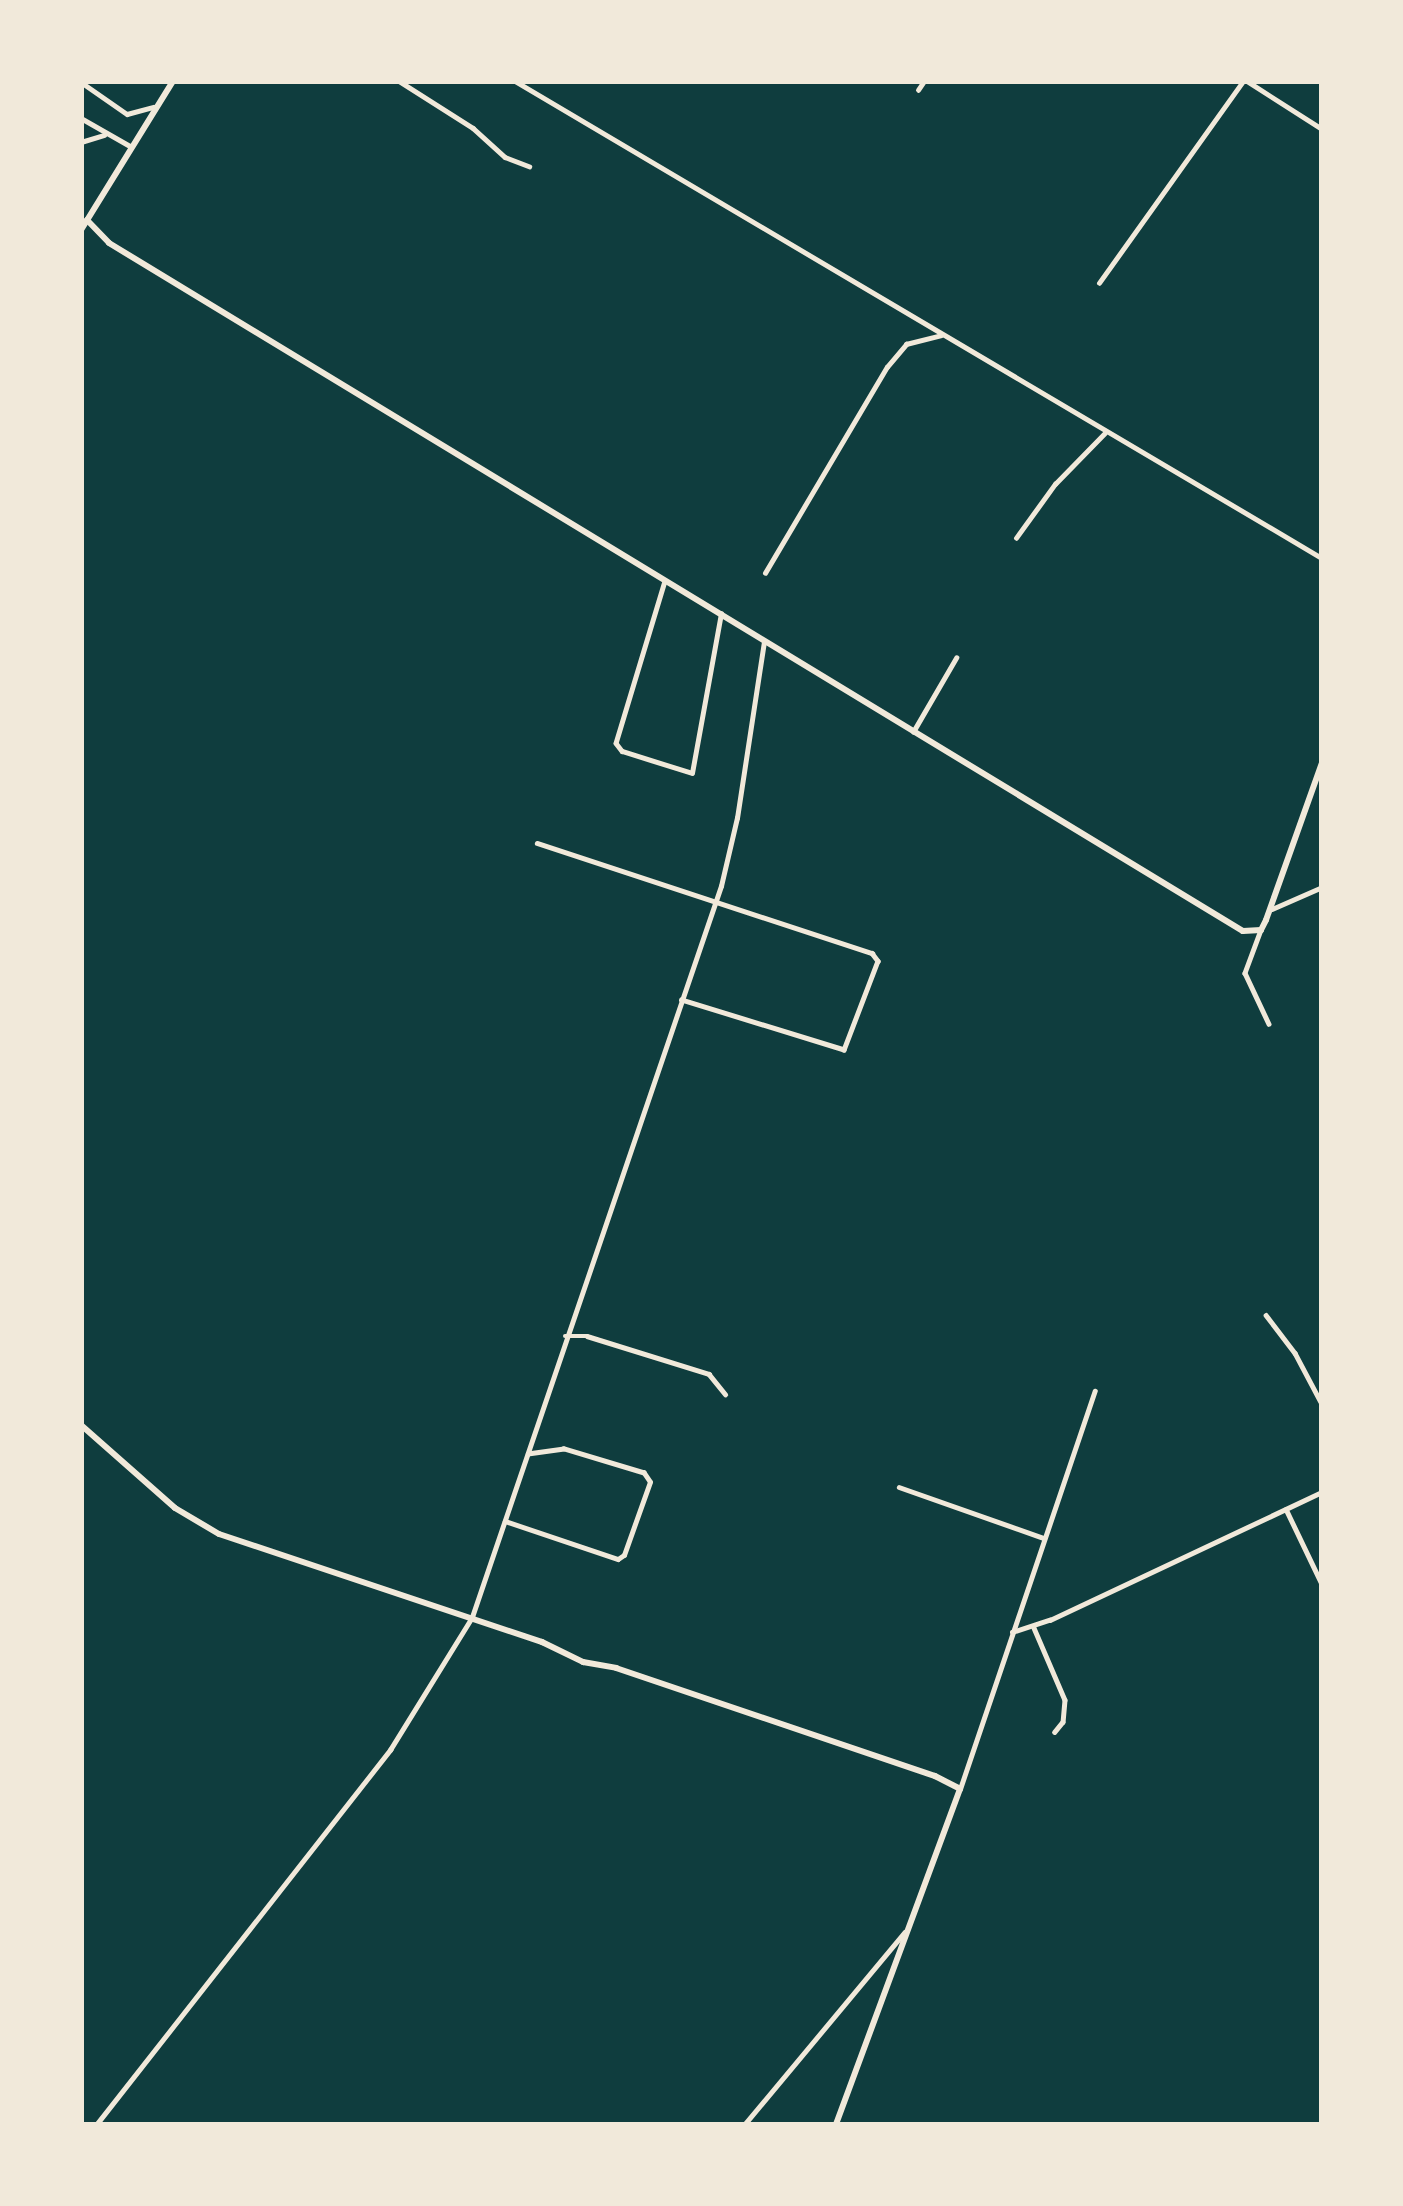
<!DOCTYPE html>
<style>
body{margin:0}
#map{position:relative;width:1403px;height:2206px;overflow:hidden;background:#0f3d3e;font-family:Helvetica,sans-serif}
div>[style]{position:absolute}
.minor>*{height:4.5px;margin:-2.25px;padding:0 2.25px;transform-origin:2.25px;border-radius:2.25px;background:#f1e9da}
.tertiary>*{height:6px;margin:-3px;padding:0 3px;transform-origin:3px;border-radius:3px;background:#f1e9da}
span{translate:-50% -50%;white-space:nowrap;text-align:center;line-height:1.15;-webkit-text-stroke:12px #f1e9da;paint-order:stroke}
.frame{position:absolute;inset:0;border:84px solid #f1e9da;pointer-events:none}
</style>
<div id="map">
<div class="minor">
<div style="left:399px;top:81px;width:88px;rotate:32.4deg"></div>
<div style="left:473px;top:128px;width:43px;rotate:42.2deg"></div>
<div style="left:505px;top:157px;width:26px;rotate:21deg"></div>
<div style="left:515px;top:81px;width:937px;rotate:30.59deg"></div>
<div style="left:1247px;top:81px;width:89px;rotate:32.6deg"></div>
<div style="left:81px;top:82px;width:56px;rotate:34.8deg"></div>
<div style="left:127px;top:114px;width:27px;rotate:-15deg"></div>
<div style="left:918px;top:90px;width:11px;rotate:-56deg"></div>
<div style="left:81px;top:118px;width:56px;rotate:29.7deg"></div>
<div style="left:81px;top:142px;width:24px;rotate:-17deg"></div>
<div style="left:1099px;top:283px;width:248px;rotate:-54.5deg"></div>
<div style="left:1016px;top:538px;width:67px;rotate:-54.2deg"></div>
<div style="left:1055px;top:484px;width:71px;rotate:-45.6deg"></div>
<div style="left:765px;top:573px;width:239px;rotate:-59.4deg"></div>
<div style="left:887px;top:367px;width:30px;rotate:-50deg"></div>
<div style="left:906px;top:344px;width:36px;rotate:-14deg"></div>
<div style="left:665px;top:581px;width:169px;rotate:106.8deg"></div>
<div style="left:616px;top:743px;width:10px;rotate:53deg"></div>
<div style="left:622px;top:751px;width:73px;rotate:17.4deg"></div>
<div style="left:692px;top:773px;width:162px;rotate:-79.7deg"></div>
<div style="left:913px;top:732px;width:86px;rotate:-59.8deg"></div>
<div style="left:537px;top:843px;width:353px;rotate:18.2deg"></div>
<div style="left:872px;top:953px;width:10px;rotate:53deg"></div>
<div style="left:878px;top:961px;width:95px;rotate:110.9deg"></div>
<div style="left:844px;top:1050px;width:170px;rotate:-162.9deg"></div>
<div style="left:1272px;top:909px;width:55px;rotate:-23.7deg"></div>
<div style="left:1261px;top:930px;width:46px;rotate:110.4deg"></div>
<div style="left:1245px;top:973px;width:56px;rotate:64.8deg"></div>
<div style="left:1266px;top:1315px;width:48px;rotate:52.7deg"></div>
<div style="left:1295px;top:1353px;width:58px;rotate:62.1deg"></div>
<div style="left:565px;top:1336px;width:22px"></div>
<div style="left:587px;top:1336px;width:128px;rotate:17.3deg"></div>
<div style="left:709px;top:1374px;width:26px;rotate:51deg"></div>
<div style="left:899px;top:1487px;width:154px;rotate:19.4deg"></div>
<div style="left:1286px;top:1509px;width:83px;rotate:64.4deg"></div>
<div style="left:505px;top:1521px;width:119px;rotate:18.6deg"></div>
<div style="left:618px;top:1559px;width:7px;rotate:-34deg"></div>
<div style="left:624px;top:1555px;width:77px;rotate:-70.4deg"></div>
<div style="left:650px;top:1482px;width:11px;rotate:-124deg"></div>
<div style="left:644px;top:1473px;width:84px;rotate:-163.3deg"></div>
<div style="left:564px;top:1449px;width:36px;rotate:172deg"></div>
<div style="left:1034px;top:1628px;width:78px;rotate:66.7deg"></div>
<div style="left:1065px;top:1700px;width:22px;rotate:95deg"></div>
<div style="left:1063px;top:1722px;width:13px;rotate:129deg"></div>
<div style="left:1012px;top:1632px;width:40px;rotate:-18deg"></div>
<div style="left:1050px;top:1620px;width:301px;rotate:-25.2deg"></div>
<div style="left:960px;top:1789px;width:420px;rotate:-71.3deg"></div>
<div style="left:96px;top:2125px;width:477px;rotate:-51.9deg"></div>
<div style="left:390px;top:1750px;width:156px;rotate:-58.3deg"></div>
<div style="left:472px;top:1617px;width:772px;rotate:-71.19deg"></div>
<div style="left:721px;top:886px;width:70px;rotate:-76.8deg"></div>
<div style="left:737px;top:818px;width:179px;rotate:-81.3deg"></div>
<div style="left:744px;top:2125px;width:251px;rotate:-50.2deg"></div>
</div>
<div class="tertiary">
<div style="left:87px;top:220px;width:32px;rotate:46deg"></div>
<div style="left:109px;top:243px;width:1326px;rotate:31.25deg"></div>
<div style="left:1243px;top:931px;width:18px;rotate:-3deg"></div>
<div style="left:1261px;top:930px;width:11px;rotate:-63deg"></div>
<div style="left:1266px;top:920px;width:167px;rotate:-70.4deg"></div>
<div style="left:81px;top:230px;width:175px;rotate:-58.3deg"></div>
<div style="left:81px;top:1425px;width:125px;rotate:41.4deg"></div>
<div style="left:175px;top:1508px;width:51px;rotate:30.6deg"></div>
<div style="left:219px;top:1534px;width:341px;rotate:18.5deg"></div>
<div style="left:542px;top:1642px;width:46px;rotate:26deg"></div>
<div style="left:583px;top:1662px;width:34px;rotate:10deg"></div>
<div style="left:616px;top:1668px;width:337px;rotate:18.7deg"></div>
<div style="left:935px;top:1776px;width:28px;rotate:27deg"></div>
<div style="left:960px;top:1789px;width:358px;rotate:110.3deg"></div>
</div>
<div class="frame"></div>
</div>
